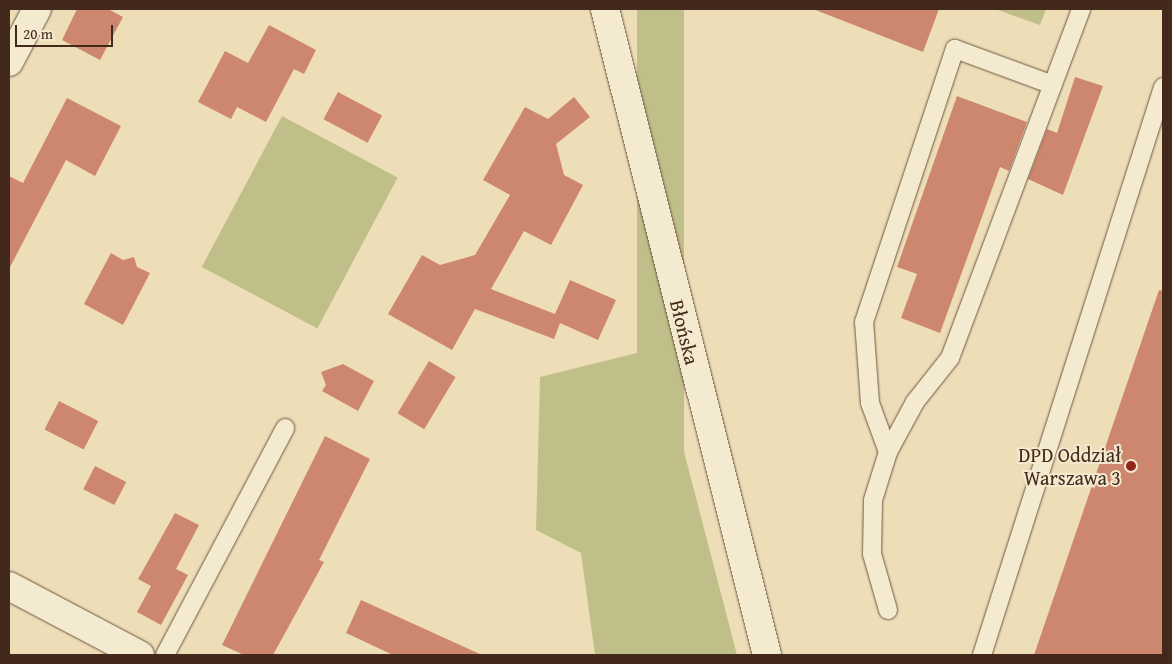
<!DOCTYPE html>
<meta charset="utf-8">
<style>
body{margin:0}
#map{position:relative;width:1172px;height:664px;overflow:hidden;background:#eedeb7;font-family:"Gentium Book Plus",serif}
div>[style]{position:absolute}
.green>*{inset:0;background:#c1bf89;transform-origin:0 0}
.building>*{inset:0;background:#cd876e;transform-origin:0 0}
.roads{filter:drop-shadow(0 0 1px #6e5643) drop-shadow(0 0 1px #6e5643)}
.service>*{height:18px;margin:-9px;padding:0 9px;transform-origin:9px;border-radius:9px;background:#f4ead0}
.minor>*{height:28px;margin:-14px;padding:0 14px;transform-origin:14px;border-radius:14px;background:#f4ead0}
.tertiary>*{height:28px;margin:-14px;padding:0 14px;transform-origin:14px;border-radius:14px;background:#f4ead0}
.dots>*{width:14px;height:14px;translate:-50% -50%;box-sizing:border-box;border:2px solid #f4ead0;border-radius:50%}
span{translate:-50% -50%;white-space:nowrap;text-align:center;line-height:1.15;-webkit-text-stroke:4px #f4ead0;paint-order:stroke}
.street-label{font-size:20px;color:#43291c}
.poi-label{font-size:20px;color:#43291c}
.right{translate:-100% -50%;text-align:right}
.frame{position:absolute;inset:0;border:10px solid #43291c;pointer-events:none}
.scale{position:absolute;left:15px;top:25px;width:98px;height:22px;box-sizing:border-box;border:2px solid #43291c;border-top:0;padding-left:6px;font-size:15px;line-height:18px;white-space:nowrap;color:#43291c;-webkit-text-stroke:4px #f4ead0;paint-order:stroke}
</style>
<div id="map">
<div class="green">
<div style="left:637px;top:9px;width:47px;height:666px"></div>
<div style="clip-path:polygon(995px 9px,1046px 9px,1040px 25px)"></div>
<div style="left:282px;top:116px;width:131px;height:171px;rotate:28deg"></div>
<div style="clip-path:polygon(657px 348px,681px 440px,737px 655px,595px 655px,581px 553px,536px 530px,540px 377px)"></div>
</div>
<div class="building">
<div style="clip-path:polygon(77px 9px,108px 9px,123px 17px,100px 60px,62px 40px)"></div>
<div style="clip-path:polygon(813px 9px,939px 9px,923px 52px)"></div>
<div style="clip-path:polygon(269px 25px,316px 50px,304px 74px,294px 69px,266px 122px,237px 107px,231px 119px,198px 102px,225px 51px,248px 63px)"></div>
<div style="clip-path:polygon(1075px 77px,1103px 86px,1063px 195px,1028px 179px,1047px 129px,1057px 133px)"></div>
<div style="left:338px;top:92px;width:50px;height:31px;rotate:28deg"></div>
<div style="clip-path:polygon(957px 96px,1027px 122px,1009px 171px,1000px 167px,940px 333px,901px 318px,917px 274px,897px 267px)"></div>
<div style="clip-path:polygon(574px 97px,590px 117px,556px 144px,564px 175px,583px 185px,551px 245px,524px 231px,491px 289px,555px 314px,570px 280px,616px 300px,598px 340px,560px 323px,554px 339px,475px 309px,452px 350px,388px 314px,422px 255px,440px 265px,475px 255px,510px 195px,483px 180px,525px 107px,548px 119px)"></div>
<div style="clip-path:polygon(67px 98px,121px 126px,95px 176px,66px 160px,9px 269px,9px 176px,23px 183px)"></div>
<div style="clip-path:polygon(111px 253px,123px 260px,134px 257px,137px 267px,150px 273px,123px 325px,84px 304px)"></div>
<div style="clip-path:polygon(1159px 290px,1163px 291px,1163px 655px,1034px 655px)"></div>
<div style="left:429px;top:361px;width:31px;height:61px;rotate:31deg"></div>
<div style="clip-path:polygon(343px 364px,374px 381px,358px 411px,322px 391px,326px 385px,321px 372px)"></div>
<div style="left:59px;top:401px;width:44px;height:32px;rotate:27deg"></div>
<div style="clip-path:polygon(325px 436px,370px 459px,319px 560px,324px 562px,273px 655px,244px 655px,222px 645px)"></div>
<div style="left:95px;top:466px;width:35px;height:26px;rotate:27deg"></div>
<div style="clip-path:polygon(175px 513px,199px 525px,176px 569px,188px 575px,161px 625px,137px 612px,151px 586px,138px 579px)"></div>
<div style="clip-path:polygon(361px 600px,482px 655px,393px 655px,346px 633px)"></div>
</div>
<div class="roads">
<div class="service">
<div style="left:888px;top:452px;width:52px;rotate:-110.2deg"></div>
<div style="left:870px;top:403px;width:81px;rotate:-94.2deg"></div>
<div style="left:864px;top:322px;width:288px;rotate:-71.6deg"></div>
<div style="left:955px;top:49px;width:104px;rotate:20.2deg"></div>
<div style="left:888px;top:610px;width:58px;rotate:-105.9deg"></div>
<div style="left:872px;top:554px;width:54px;rotate:-88.9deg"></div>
<div style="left:873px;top:500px;width:50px;rotate:-72.6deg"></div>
<div style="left:888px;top:452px;width:57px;rotate:-61.6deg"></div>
<div style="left:915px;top:402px;width:56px;rotate:-51.5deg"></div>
<div style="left:950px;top:358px;width:373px;rotate:-69.4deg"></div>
<div style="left:165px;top:655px;width:257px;rotate:-62.1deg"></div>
<div style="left:982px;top:655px;width:596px;rotate:-72.32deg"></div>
</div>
<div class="minor">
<div style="left:9px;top:62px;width:60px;rotate:-62.2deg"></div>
<div style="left:9px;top:586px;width:148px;rotate:27.8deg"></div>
</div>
<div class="tertiary">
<div style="left:605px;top:9px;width:666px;rotate:75.92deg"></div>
</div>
</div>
<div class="dots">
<div style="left:1131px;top:466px;background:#8f2418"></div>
</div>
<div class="street-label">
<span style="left:685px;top:332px;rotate:76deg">Błońska</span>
</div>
<div class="poi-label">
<span class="right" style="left:1121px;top:466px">DPD Oddział<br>Warszawa 3</span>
</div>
<div class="frame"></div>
<div class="scale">20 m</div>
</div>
